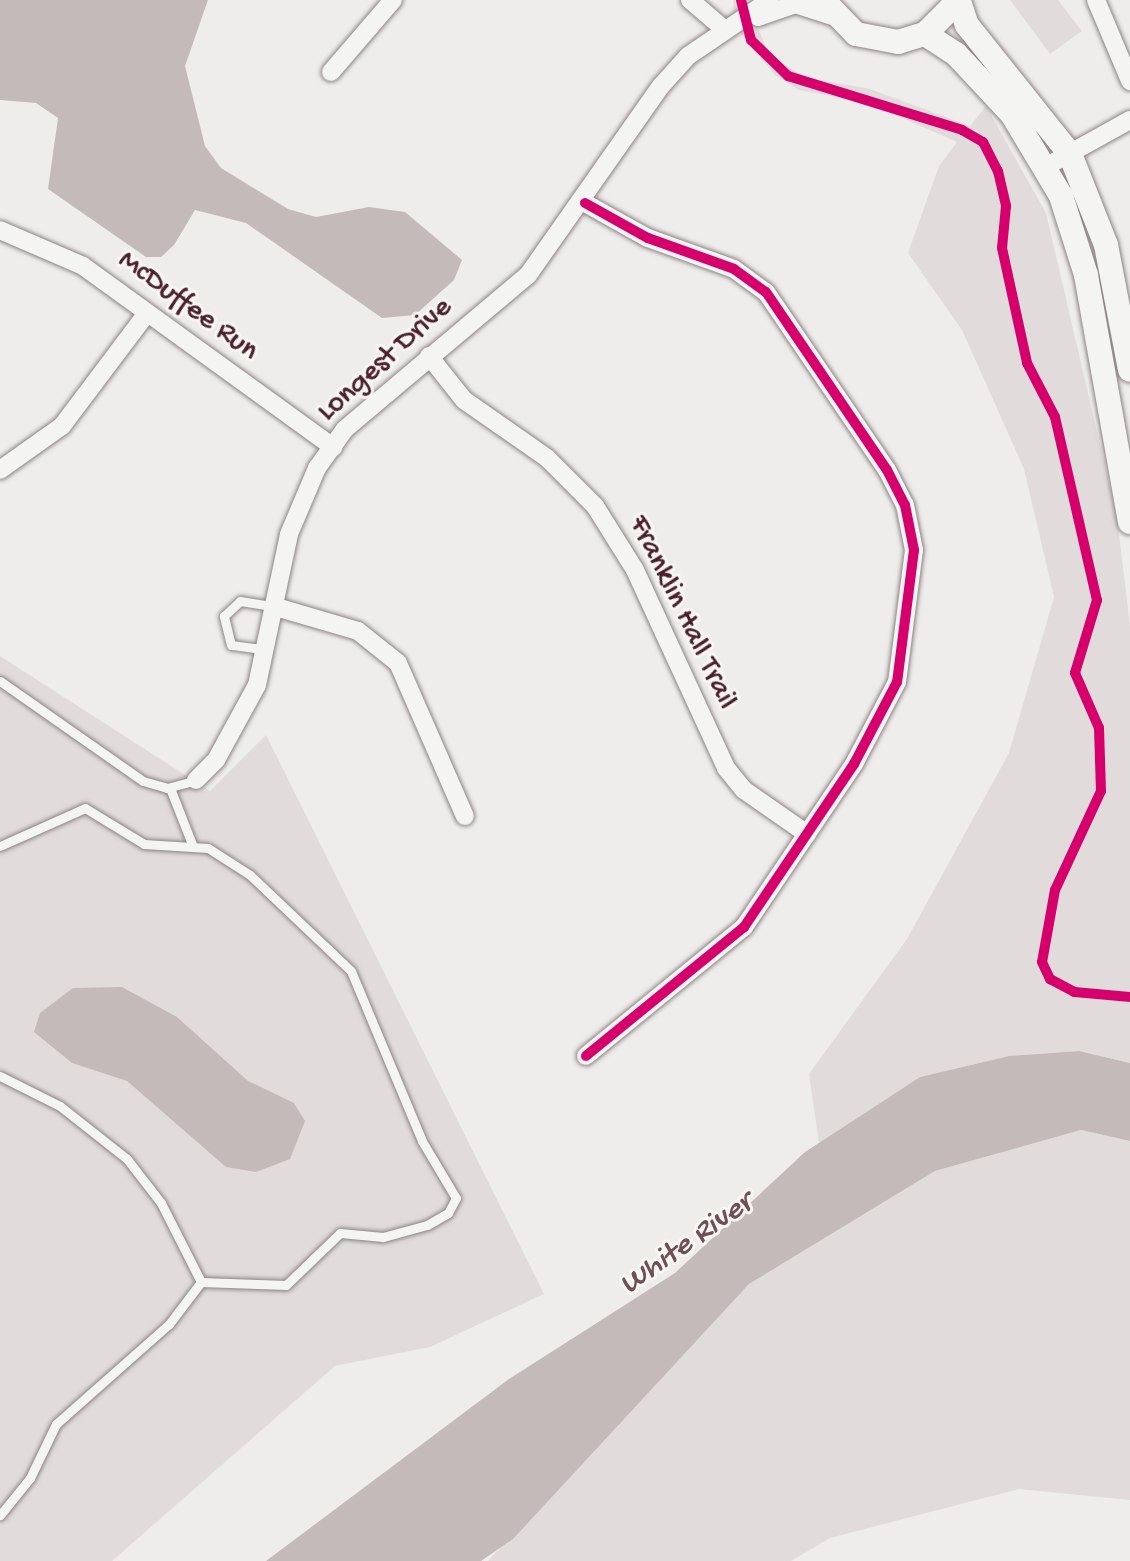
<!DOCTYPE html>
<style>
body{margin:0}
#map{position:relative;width:1130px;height:1561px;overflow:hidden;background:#eeedeb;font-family:"Gochi Hand",sans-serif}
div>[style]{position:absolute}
.green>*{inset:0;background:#e1dcdb}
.water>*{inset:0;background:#c5baba}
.roads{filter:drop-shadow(0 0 2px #8c8385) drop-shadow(0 0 2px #8c8385)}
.service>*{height:9px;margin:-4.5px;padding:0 4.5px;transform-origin:4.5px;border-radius:4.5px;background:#f4f4f2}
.minor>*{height:18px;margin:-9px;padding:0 9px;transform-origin:9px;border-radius:9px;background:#f4f4f2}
.secondary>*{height:24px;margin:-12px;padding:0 12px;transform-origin:12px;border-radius:12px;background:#f4f4f2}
.cycleway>*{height:10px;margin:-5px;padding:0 5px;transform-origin:5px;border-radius:5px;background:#d6006c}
span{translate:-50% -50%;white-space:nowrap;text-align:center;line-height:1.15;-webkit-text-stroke:6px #f6f6f2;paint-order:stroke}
.street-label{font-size:30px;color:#4a1f2b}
.water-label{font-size:32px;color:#6f4e56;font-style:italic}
</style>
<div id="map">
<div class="green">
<div style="clip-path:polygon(733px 0,747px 0,768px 53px,803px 77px,870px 89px,970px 126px,986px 106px,1046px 213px,1117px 517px,1130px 626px,1130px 1063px,1079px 1051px,1009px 1056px,920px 1077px,819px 1143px,809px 1074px,907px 939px,1009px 753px,1054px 597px,1024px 469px,962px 330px,908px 253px,939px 166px,957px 142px,868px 103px,799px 90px,775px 75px,735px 26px)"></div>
<div style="clip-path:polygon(1010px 0,1058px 0,1082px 31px,1050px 54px)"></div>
<div style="clip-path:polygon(0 656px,210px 791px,266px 735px,544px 1294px,430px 1347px,335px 1366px,112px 1561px,0 1561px)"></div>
<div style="clip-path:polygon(1081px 1130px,1130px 1141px,1130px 1500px,1019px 1489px,830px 1538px,791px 1561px,488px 1561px,749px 1284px,935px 1171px)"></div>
</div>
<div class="water">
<div style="clip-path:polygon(0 0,208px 0,185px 66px,205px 146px,221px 168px,288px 209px,316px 217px,369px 207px,405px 212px,462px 260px,454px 280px,415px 315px,382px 318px,246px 223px,195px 210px,174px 245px,161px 257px,146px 257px,48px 189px,58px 118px,36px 103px,0 100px)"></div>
<div style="clip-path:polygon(122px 987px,177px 1017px,248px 1081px,294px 1103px,305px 1121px,290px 1159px,256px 1172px,226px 1167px,127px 1081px,72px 1063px,34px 1032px,40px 1013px,73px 988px)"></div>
<div style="clip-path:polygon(1079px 1051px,1130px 1063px,1130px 1141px,1081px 1130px,935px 1171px,749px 1284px,513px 1539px,481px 1561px,266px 1561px,509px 1379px,675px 1273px,805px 1152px,920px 1077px,1009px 1056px)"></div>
</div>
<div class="roads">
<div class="service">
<div style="left:268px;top:650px;width:37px;rotate:-172deg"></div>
<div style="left:231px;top:645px;width:30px;rotate:-104deg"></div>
<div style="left:224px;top:616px;width:22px;rotate:-43deg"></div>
<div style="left:240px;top:601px;width:36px;rotate:9deg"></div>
<div style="left:0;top:681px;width:174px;rotate:35deg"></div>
<div style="left:143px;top:781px;width:25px;rotate:16deg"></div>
<div style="left:167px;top:788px;width:30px;rotate:-15deg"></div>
<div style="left:170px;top:788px;width:60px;rotate:68.6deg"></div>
<div style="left:0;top:846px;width:93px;rotate:-24.1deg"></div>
<div style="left:85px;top:808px;width:69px;rotate:31.4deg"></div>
<div style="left:144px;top:844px;width:64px;rotate:3.6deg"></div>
<div style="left:208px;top:848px;width:50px;rotate:32.7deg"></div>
<div style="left:250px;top:875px;width:139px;rotate:43.5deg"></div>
<div style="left:351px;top:971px;width:184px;rotate:67.3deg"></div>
<div style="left:422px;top:1141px;width:66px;rotate:59.2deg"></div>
<div style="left:456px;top:1198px;width:17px;rotate:118deg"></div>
<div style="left:448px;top:1213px;width:24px;rotate:150deg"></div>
<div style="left:427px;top:1225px;width:46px;rotate:164.7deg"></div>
<div style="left:383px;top:1237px;width:43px;rotate:-174.7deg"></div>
<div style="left:340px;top:1233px;width:75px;rotate:136.1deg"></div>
<div style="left:286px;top:1285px;width:85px;rotate:-178deg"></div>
<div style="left:201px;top:1282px;width:53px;rotate:127.3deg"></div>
<div style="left:169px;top:1324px;width:151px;rotate:138.5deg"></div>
<div style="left:56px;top:1424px;width:60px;rotate:115.7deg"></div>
<div style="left:30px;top:1478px;width:48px;rotate:129deg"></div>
<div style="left:0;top:1076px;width:67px;rotate:26.6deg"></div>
<div style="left:60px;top:1106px;width:85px;rotate:38.3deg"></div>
<div style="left:127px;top:1159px;width:56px;rotate:52.3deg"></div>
<div style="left:161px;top:1203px;width:89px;rotate:63.1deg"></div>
</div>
<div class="minor">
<div style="left:690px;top:0;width:45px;rotate:40.5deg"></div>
<div style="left:1096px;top:0;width:88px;rotate:67.2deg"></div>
<div style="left:758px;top:17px;width:39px;rotate:-19deg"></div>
<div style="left:795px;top:4px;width:39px;rotate:18deg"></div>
<div style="left:331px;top:72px;width:95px;rotate:-49.3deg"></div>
<div style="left:1047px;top:166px;width:95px;rotate:-29deg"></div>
<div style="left:585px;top:203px;width:72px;rotate:29.1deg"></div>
<div style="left:648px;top:238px;width:91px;rotate:19.8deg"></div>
<div style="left:734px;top:269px;width:39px;rotate:36deg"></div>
<div style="left:766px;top:292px;width:215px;rotate:55.8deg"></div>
<div style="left:887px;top:470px;width:39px;rotate:63deg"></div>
<div style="left:905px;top:505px;width:46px;rotate:78.7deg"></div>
<div style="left:914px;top:550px;width:133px;rotate:97.3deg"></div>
<div style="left:897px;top:682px;width:93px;rotate:117.7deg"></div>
<div style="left:854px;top:764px;width:197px;rotate:124deg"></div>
<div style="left:744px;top:927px;width:204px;rotate:140.8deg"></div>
<div style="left:0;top:230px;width:90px;rotate:23.4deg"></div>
<div style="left:83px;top:266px;width:309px;rotate:35.9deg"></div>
<div style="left:429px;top:356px;width:56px;rotate:51.5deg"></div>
<div style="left:464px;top:400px;width:101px;rotate:34.9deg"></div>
<div style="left:547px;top:458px;width:68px;rotate:45deg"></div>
<div style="left:595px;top:506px;width:75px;rotate:58deg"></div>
<div style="left:635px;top:570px;width:218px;rotate:65.3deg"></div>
<div style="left:726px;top:768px;width:28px;rotate:51deg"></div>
<div style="left:744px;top:790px;width:77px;rotate:34.9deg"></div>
<div style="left:0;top:470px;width:76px;rotate:-35.4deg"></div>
<div style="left:62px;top:426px;width:141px;rotate:-53deg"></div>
<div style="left:276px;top:607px;width:85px;rotate:16.3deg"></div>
<div style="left:358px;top:631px;width:51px;rotate:38.7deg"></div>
<div style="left:398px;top:663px;width:167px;rotate:66.4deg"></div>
<div style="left:196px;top:780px;width:28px;rotate:-45deg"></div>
<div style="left:216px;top:760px;width:85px;rotate:-61.3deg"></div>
<div style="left:257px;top:685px;width:154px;rotate:-78deg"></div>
<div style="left:289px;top:534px;width:72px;rotate:-67deg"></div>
<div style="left:317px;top:468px;width:48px;rotate:-54.3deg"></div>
<div style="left:345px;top:429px;width:239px;rotate:-40.1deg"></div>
<div style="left:528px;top:275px;width:231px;rotate:-54.9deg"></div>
<div style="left:661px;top:86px;width:40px;rotate:-48deg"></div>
<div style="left:688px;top:56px;width:99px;rotate:-34.3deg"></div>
</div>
<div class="secondary">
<div style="left:823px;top:0;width:47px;rotate:45.9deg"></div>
<div style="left:856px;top:34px;width:43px;rotate:10.8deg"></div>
<div style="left:898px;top:42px;width:28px;rotate:-17deg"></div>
<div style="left:925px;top:34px;width:48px;rotate:-45deg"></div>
<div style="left:959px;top:1px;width:25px;rotate:72deg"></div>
<div style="left:967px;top:25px;width:165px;rotate:51.4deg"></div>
<div style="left:1070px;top:154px;width:98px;rotate:68.4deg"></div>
<div style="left:1106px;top:245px;width:127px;rotate:79.1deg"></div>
<div style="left:925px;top:34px;width:37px;rotate:33deg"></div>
<div style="left:956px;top:54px;width:82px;rotate:47deg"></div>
<div style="left:1012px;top:114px;width:96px;rotate:59.1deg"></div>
<div style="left:1061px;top:196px;width:83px;rotate:72.4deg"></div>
<div style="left:1086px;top:275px;width:251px;rotate:79.9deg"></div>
</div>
</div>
<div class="cycleway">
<div style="left:741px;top:0;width:41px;rotate:76deg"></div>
<div style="left:751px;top:40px;width:52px;rotate:44.2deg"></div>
<div style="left:788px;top:76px;width:182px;rotate:17.2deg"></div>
<div style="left:962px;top:130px;width:24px;rotate:30deg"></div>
<div style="left:983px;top:142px;width:33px;rotate:63deg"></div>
<div style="left:998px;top:171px;width:36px;rotate:77deg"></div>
<div style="left:1006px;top:206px;width:42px;rotate:95.4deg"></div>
<div style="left:1002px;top:248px;width:118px;rotate:77.7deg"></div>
<div style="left:1027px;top:363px;width:61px;rotate:62.6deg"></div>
<div style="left:1055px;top:417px;width:188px;rotate:77.1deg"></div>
<div style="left:1097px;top:600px;width:76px;rotate:106.8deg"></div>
<div style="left:1075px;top:673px;width:60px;rotate:66.4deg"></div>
<div style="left:1099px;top:728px;width:63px;rotate:88.2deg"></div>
<div style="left:1101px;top:791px;width:109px;rotate:114.9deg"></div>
<div style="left:1055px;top:890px;width:73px;rotate:100.2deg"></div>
<div style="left:1042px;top:962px;width:19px;rotate:65deg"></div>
<div style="left:1050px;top:979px;width:27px;rotate:28deg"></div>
<div style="left:1074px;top:992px;width:56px;rotate:5.1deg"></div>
<div style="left:585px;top:203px;width:72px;rotate:29.1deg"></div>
<div style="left:648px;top:238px;width:91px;rotate:19.8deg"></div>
<div style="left:734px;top:269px;width:39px;rotate:36deg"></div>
<div style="left:766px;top:292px;width:215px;rotate:55.8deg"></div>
<div style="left:887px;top:470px;width:39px;rotate:63deg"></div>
<div style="left:905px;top:505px;width:46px;rotate:78.7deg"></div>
<div style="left:914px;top:550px;width:133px;rotate:97.3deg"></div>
<div style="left:897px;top:682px;width:93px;rotate:117.7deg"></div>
<div style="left:854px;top:764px;width:197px;rotate:124deg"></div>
<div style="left:744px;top:927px;width:204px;rotate:140.8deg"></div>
</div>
<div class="street-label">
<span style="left:187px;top:307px;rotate:36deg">McDuffee Run</span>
<span style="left:386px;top:361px;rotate:-42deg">Longest Drive</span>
<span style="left:681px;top:613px;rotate:64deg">Franklin Hall Trail</span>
</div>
<div class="water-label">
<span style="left:687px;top:1245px;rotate:-35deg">White River</span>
</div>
</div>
